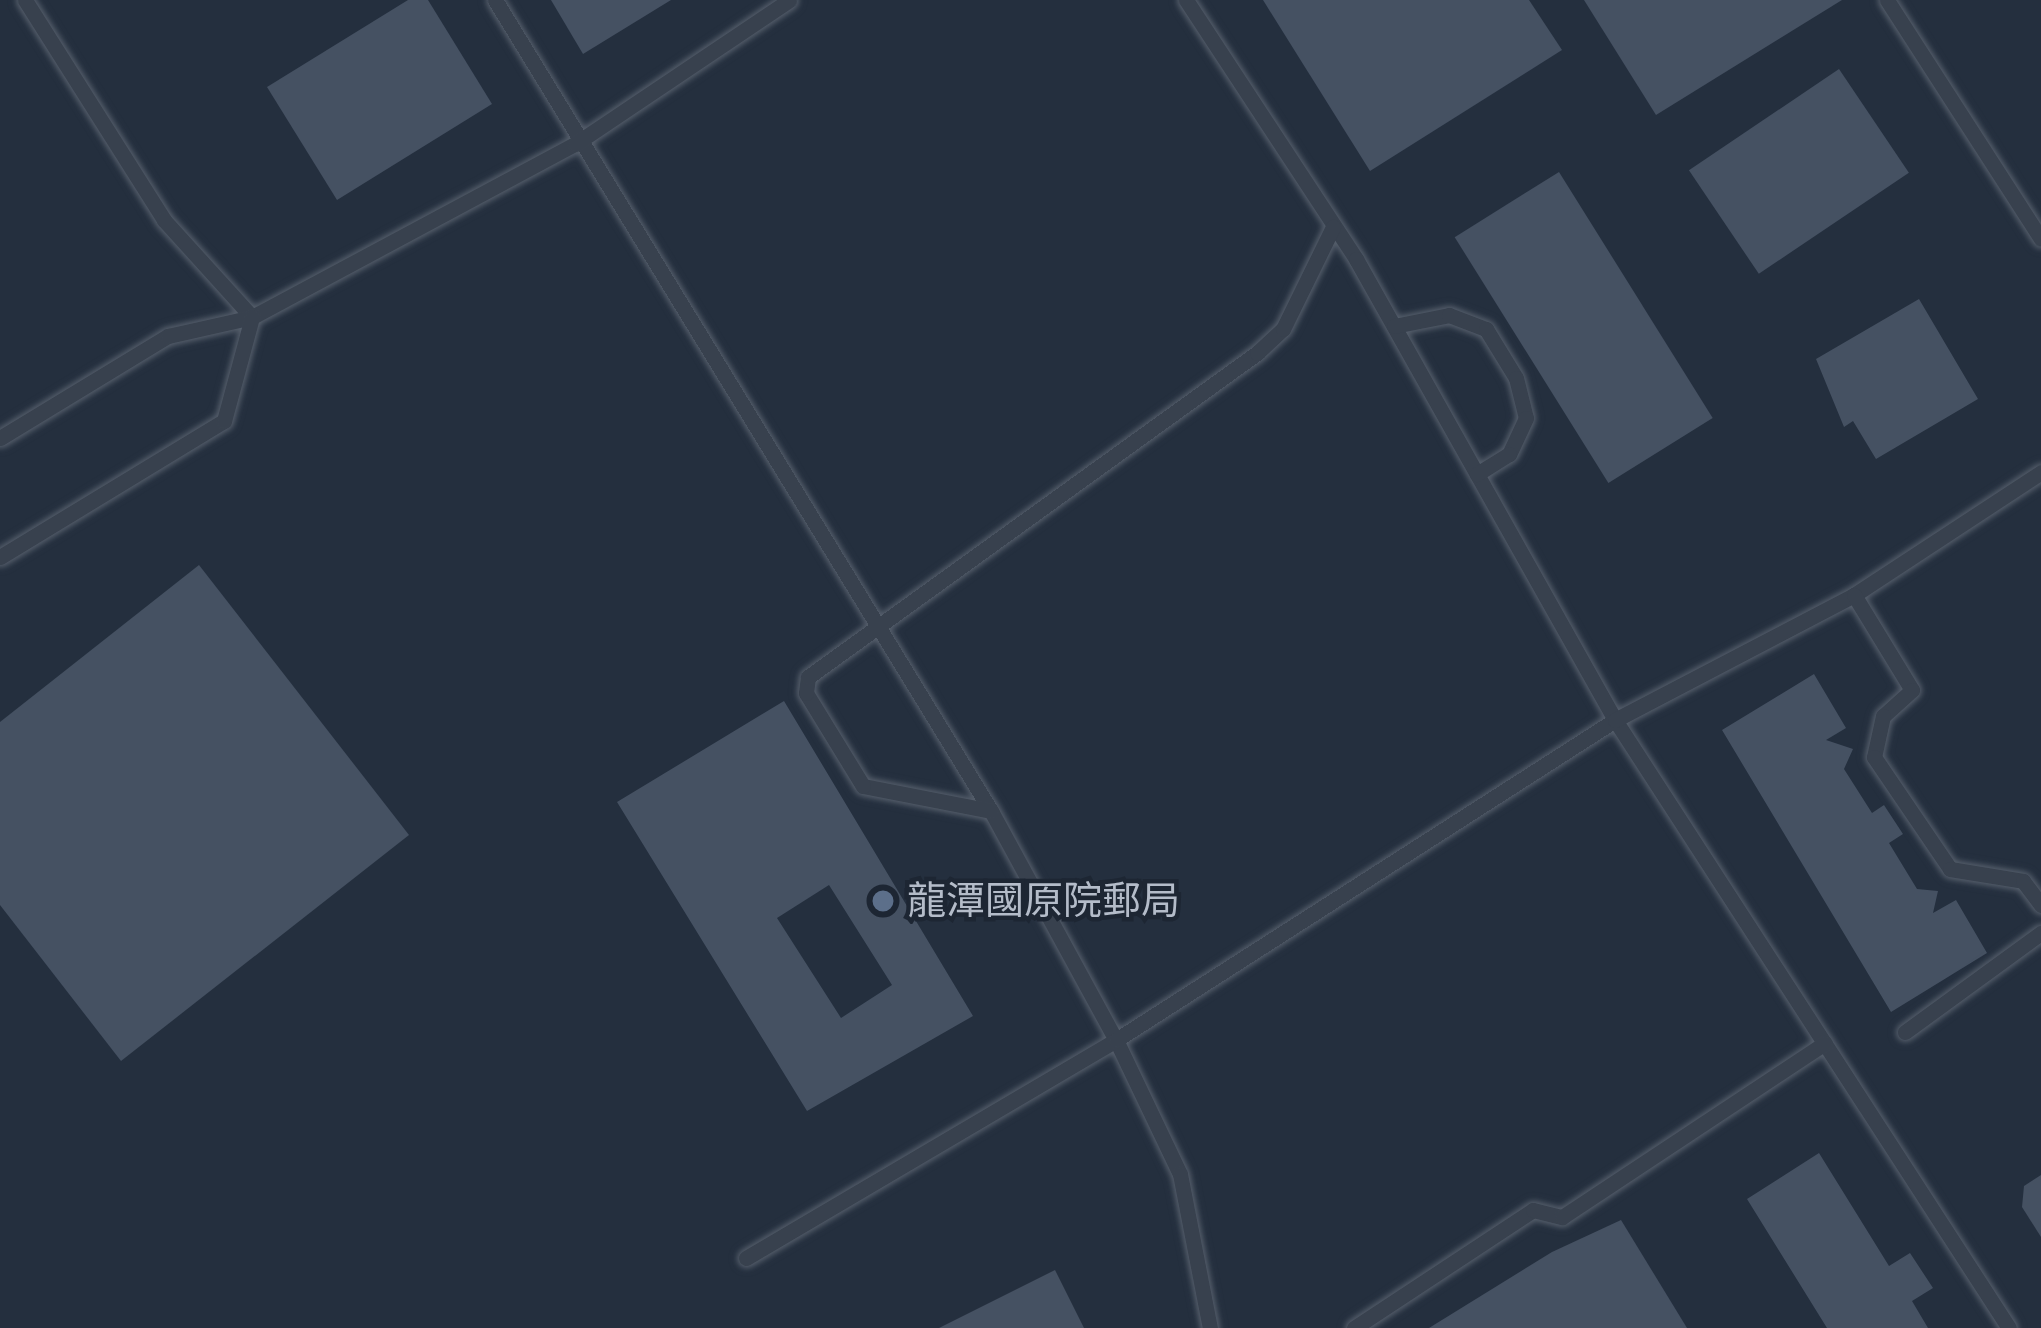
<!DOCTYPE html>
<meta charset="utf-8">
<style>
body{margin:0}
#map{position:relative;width:2041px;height:1328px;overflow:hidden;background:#242f3e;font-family:"Fira Sans","Noto Sans TC",sans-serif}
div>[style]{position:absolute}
.building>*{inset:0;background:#455162;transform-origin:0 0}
.roads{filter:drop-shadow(0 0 3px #565f6c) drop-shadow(0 0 3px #565f6c)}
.lane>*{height:15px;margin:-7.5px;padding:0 7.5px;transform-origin:7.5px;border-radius:7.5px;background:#38414e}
.dots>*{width:33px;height:33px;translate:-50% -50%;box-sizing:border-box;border:6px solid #1d2633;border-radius:50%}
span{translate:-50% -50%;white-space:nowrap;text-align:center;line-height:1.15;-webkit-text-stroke:9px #1d2633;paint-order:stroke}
.poi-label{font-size:39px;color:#b4bcc9}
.left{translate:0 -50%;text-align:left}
</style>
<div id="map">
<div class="building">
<div style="clip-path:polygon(408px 0,428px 0,492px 104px,337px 200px,267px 87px)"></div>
<div style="clip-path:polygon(551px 0,671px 0,583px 54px)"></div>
<div style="clip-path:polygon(1263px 0,1529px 0,1562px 50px,1370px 171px)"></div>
<div style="clip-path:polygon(1584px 0,1842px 0,1656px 115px)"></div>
<div style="left:1839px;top:69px;width:125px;height:181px;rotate:56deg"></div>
<div style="left:1559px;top:172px;width:290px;height:123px;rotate:58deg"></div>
<div style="clip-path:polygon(1919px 299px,1978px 399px,1876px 459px,1853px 421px,1844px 427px,1816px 359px)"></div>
<div style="clip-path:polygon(199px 565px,409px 835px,121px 1061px,0 905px,0 722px)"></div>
<div style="clip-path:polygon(1814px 674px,1846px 728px,1826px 740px,1853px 749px,1844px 769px,1872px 813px,1884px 805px,1903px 834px,1889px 843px,1917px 889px,1938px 891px,1933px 913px,1956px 900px,1987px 953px,1891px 1012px,1722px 730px)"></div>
<div style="clip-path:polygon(evenodd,784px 701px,973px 1016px,807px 1111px,617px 802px,784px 701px,829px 885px,892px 985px,841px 1018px,777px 918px,829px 885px)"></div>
<div style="clip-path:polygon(1819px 1153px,1889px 1266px,1910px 1253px,1933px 1288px,1912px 1301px,1928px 1328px,1827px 1328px,1747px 1199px)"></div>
<div style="clip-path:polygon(2041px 1175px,2041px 1237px,2022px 1207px,2024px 1186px)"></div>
<div style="clip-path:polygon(1621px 1220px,1687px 1328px,1429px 1328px,1552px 1252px)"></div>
<div style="clip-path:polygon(1055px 1270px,1084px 1328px,939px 1328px)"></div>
</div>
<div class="roads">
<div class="lane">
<div style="left:25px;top:0;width:260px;rotate:57.7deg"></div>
<div style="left:164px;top:220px;width:131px;rotate:47.8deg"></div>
<div style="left:495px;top:0;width:951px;rotate:58.55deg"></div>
<div style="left:991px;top:811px;width:261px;rotate:61.4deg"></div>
<div style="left:1116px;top:1040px;width:148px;rotate:64.5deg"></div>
<div style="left:1180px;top:1174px;width:157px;rotate:79deg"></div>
<div style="left:1186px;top:0;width:310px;rotate:56.7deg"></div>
<div style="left:1356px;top:259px;width:529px;rotate:60.67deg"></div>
<div style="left:1615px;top:720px;width:724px;rotate:57.06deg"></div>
<div style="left:1887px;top:0;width:284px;rotate:57.2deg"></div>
<div style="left:1394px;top:326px;width:56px;rotate:-11.3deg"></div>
<div style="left:1449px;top:315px;width:40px;rotate:21deg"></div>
<div style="left:1486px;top:329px;width:57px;rotate:58.5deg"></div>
<div style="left:1516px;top:378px;width:41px;rotate:76deg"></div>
<div style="left:1526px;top:418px;width:40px;rotate:115deg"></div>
<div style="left:1509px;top:454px;width:38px;rotate:148deg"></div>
<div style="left:0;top:438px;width:197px;rotate:-31.3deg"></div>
<div style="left:168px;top:336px;width:86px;rotate:-12.7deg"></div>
<div style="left:252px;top:317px;width:366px;rotate:-28.2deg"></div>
<div style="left:575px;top:144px;width:258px;rotate:-33.9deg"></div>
<div style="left:0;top:557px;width:262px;rotate:-31.3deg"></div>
<div style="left:224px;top:421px;width:108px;rotate:-74.9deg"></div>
<div style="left:1854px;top:595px;width:224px;rotate:-33.3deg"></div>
<div style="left:991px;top:811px;width:130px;rotate:-168.9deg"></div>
<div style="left:863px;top:786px;width:109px;rotate:-121.5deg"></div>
<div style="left:806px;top:693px;width:16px;rotate:-83deg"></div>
<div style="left:808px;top:677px;width:554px;rotate:-35.81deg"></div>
<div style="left:1257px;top:353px;width:35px;rotate:-43deg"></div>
<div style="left:1283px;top:329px;width:114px;rotate:-63.9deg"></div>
<div style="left:1905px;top:1032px;width:168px;rotate:-36.1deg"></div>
<div style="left:746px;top:1258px;width:429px;rotate:-30.5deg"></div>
<div style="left:1116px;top:1040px;width:593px;rotate:-32.67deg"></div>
<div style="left:1615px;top:720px;width:270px;rotate:-27.6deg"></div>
<div style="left:1854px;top:595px;width:111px;rotate:58.6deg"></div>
<div style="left:1912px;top:690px;width:39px;rotate:138deg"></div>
<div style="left:1883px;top:716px;width:42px;rotate:102.4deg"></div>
<div style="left:1874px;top:757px;width:135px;rotate:55.8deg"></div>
<div style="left:1950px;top:869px;width:74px;rotate:9.3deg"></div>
<div style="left:2023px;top:881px;width:30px;rotate:53deg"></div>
<div style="left:1354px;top:1328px;width:214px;rotate:-33.4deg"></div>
<div style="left:1533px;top:1210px;width:30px;rotate:14deg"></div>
<div style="left:1562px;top:1217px;width:315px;rotate:-33.5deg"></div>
</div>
</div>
<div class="dots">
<div style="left:883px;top:901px;background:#5c6f8a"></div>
</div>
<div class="poi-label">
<span class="left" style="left:907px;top:901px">龍潭國原院郵局</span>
</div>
</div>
